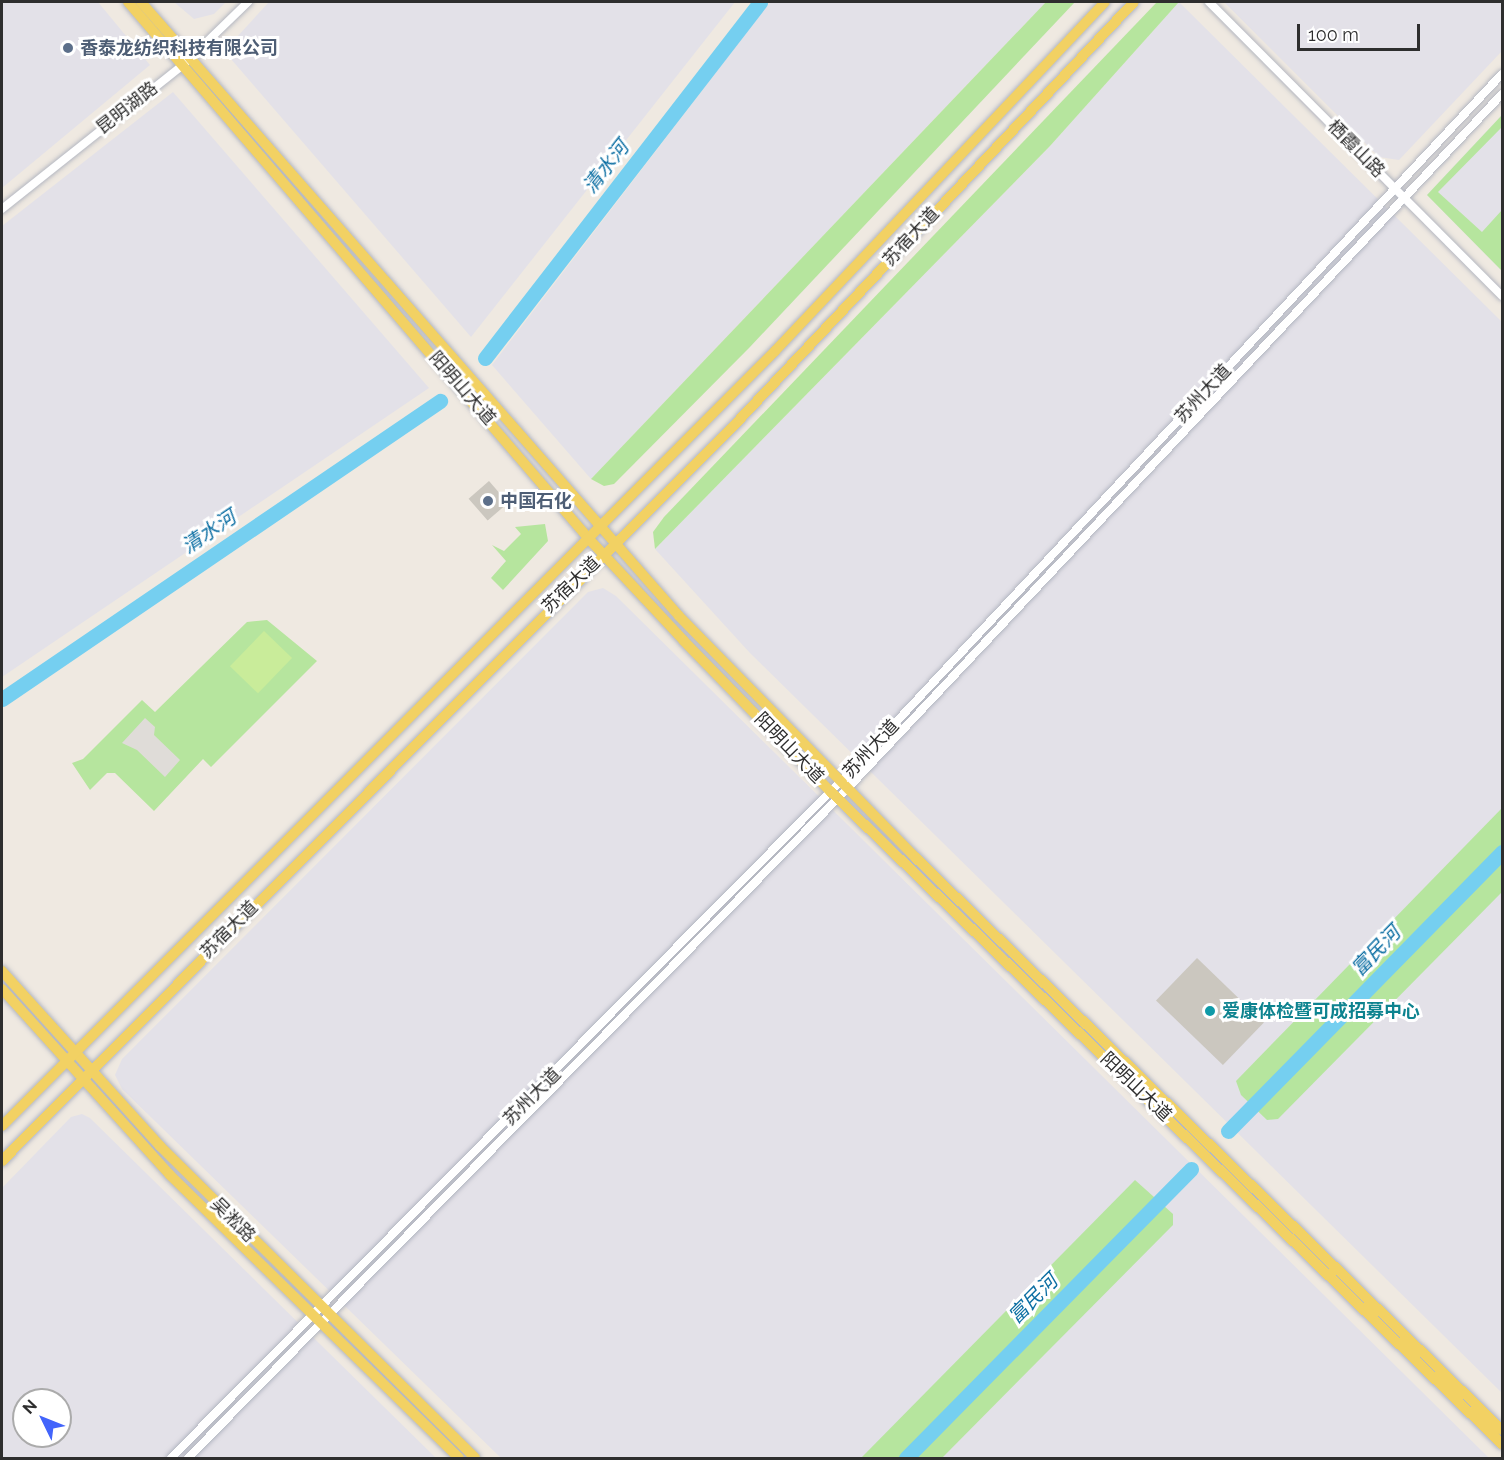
<!DOCTYPE html>
<meta charset="utf-8">
<style>
body{margin:0}
#map{position:relative;width:1504px;height:1460px;overflow:hidden;background:#efe9e1;font-family:Raleway,"Noto Sans SC",sans-serif}
div>[style]{position:absolute}
.industrial>*{inset:0;background:#e3e1e8}
.green>*{inset:0;background:#b6e59e}
.pitch>*{inset:0;background:#c9ec9a;transform-origin:0 0}
.plaza>*{inset:0;background:#dfdcd8}
.river>*{height:15px;margin:-7.5px;padding:0 7.5px;transform-origin:7.5px;border-radius:7.5px;background:#75cff0}
.building>*{inset:0;background:#cbc7bf;transform-origin:0 0}
.roads{filter:drop-shadow(0 0 2px #b4b7c1) drop-shadow(0 0 2px #b4b7c1)}
.minor>*{height:8px;margin:-4px;padding:0 4px;transform-origin:4px;border-radius:4px;background:#fff}
.major>*{height:10px;margin:-5px;padding:0 5px;transform-origin:5px;border-radius:5px;background:#f2d163}
.dots>*{width:16px;height:16px;translate:-50% -50%;box-sizing:border-box;border:3px solid #fff;border-radius:50%}
span{translate:-50% -50%;white-space:nowrap;text-align:center;line-height:1.15;-webkit-text-stroke:6px #fff;paint-order:stroke}
.service-label{font-size:18px;color:#4e5e75;font-weight:700}
.left{translate:0 -50%;text-align:left}
.street-label{font-size:18px;color:#2e2e2e}
.culture-label{font-size:18px;color:#0d838f;font-weight:700}
.water-label{font-size:20px;color:#0d6fa3;font-style:italic}
.frame{position:absolute;inset:0;border:3px solid #2e2e2e;pointer-events:none}
.north{position:absolute;left:12px;top:1388px;width:60px;height:60px;box-sizing:border-box;background:#fff;border:2px solid #ababab;border-radius:50%;rotate:313deg;font-size:16px;font-weight:700;line-height:24px;text-align:center;color:#2e2e2e}
.north::after{content:'';display:block;margin:auto;width:21px;height:27px;background:#4264fb;clip-path:polygon(50% 0,100% 100%,50% 72%,0 100%)}
.scale{position:absolute;left:1297px;top:24px;width:123px;height:27px;box-sizing:border-box;border:3px solid #2e2e2e;border-top:0;padding-left:8px;font-size:18px;line-height:21px;white-space:nowrap;color:#2e2e2e;-webkit-text-stroke:4px #fff;paint-order:stroke}
</style>
<div id="map">
<div class="industrial">
<div style="clip-path:polygon(2px 2px,98px 2px,150px 65px,2px 188px)"></div>
<div style="clip-path:polygon(174px 2px,226px 2px,214px 14px,194px 19px)"></div>
<div style="clip-path:polygon(269px 2px,735px 2px,471px 337px,224px 51px)"></div>
<div style="clip-path:polygon(770px 2px,1046px 2px,591px 479px,492px 365px)"></div>
<div style="clip-path:polygon(1179px 2px,1502px 322px,1502px 1393px,750px 653px,655px 549px,1050px 146px)"></div>
<div style="clip-path:polygon(1224px 2px,1502px 2px,1502px 51px,1399px 160px,1379px 157px)"></div>
<div style="clip-path:polygon(173px 92px,429px 388px,2px 677px,2px 226px)"></div>
<div style="clip-path:polygon(1502px 115px,1502px 271px,1427px 195px)"></div>
<div style="clip-path:polygon(603px 588px,616px 596px,1489px 1458px,501px 1458px,122px 1089px,115px 1075px,122px 1059px,588px 592px)"></div>
<div style="clip-path:polygon(evenodd,82px 1114px,90px 1118px,436px 1458px,2px 1458px,2px 1188px,71px 1117px,82px 1114px,24px 1400px,60px 1400px,60px 1436px,24px 1436px,24px 1400px)"></div>
</div>
<div class="green">
<div style="clip-path:polygon(1046px 2px,1075px 2px,749px 348px,614px 484px,604px 486px,591px 479px)"></div>
<div style="clip-path:polygon(1157px 2px,1179px 2px,1050px 146px,655px 549px,653px 532px,664px 517px)"></div>
<div style="clip-path:polygon(1502px 115px,1502px 127px,1438px 192px,1482px 232px,1502px 210px,1502px 271px,1427px 195px)"></div>
<div style="clip-path:polygon(545px 524px,548px 541px,503px 590px,491px 578px,506px 561px,492px 545px,504px 551px,521px 534px,515px 527px)"></div>
<div style="clip-path:polygon(267px 620px,317px 661px,211px 767px,203px 759px,154px 811px,115px 773px,107px 773px,90px 790px,72px 763px,83px 759px,142px 700px,155px 712px,247px 622px)"></div>
<div style="clip-path:polygon(1502px 808px,1502px 892px,1278px 1119px,1267px 1120px,1241px 1095px,1236px 1081px)"></div>
<div style="clip-path:polygon(1135px 1180px,1173px 1214px,1173px 1225px,942px 1458px,861px 1458px)"></div>
</div>
<div class="pitch">
<div style="left:264px;top:631px;width:39px;height:49px;rotate:44deg"></div>
</div>
<div class="plaza">
<div style="clip-path:polygon(145px 718px,155px 727px,154px 735px,180px 760px,165px 777px,137px 750px,122px 743px)"></div>
</div>
<div class="river">
<div style="left:485px;top:358px;width:450px;rotate:-52.3deg"></div>
<div style="left:2px;top:699px;width:530px;rotate:-34.23deg"></div>
<div style="left:1228px;top:1131px;width:391px;rotate:-45.5deg"></div>
<div style="left:906px;top:1458px;width:406px;rotate:-45.4deg"></div>
</div>
<div class="building">
<div style="left:489px;top:481px;width:29px;height:27px;rotate:49deg"></div>
<div style="left:1197px;top:958px;width:93px;height:59px;rotate:44deg"></div>
</div>
<div class="roads">
<div class="minor">
<div style="left:1209px;top:2px;width:415px;rotate:45.1deg"></div>
<div style="left:2px;top:209px;width:231px;rotate:-38.5deg"></div>
<div style="left:183px;top:65px;width:91px;rotate:-44.1deg"></div>
<div style="left:171px;top:1458px;width:952px;rotate:-45.3deg"></div>
<div style="left:841px;top:781px;width:968px;rotate:-46.93deg"></div>
<div style="left:188px;top:1458px;width:940px;rotate:-45.43deg"></div>
<div style="left:848px;top:788px;width:954px;rotate:-46.7deg"></div>
</div>
<div class="major">
<div style="left:128px;top:2px;width:708px;rotate:49.35deg"></div>
<div style="left:589px;top:539px;width:139px;rotate:47deg"></div>
<div style="left:684px;top:641px;width:211px;rotate:45.8deg"></div>
<div style="left:831px;top:792px;width:936px;rotate:44.18deg"></div>
<div style="left:141px;top:2px;width:816px;rotate:48.77deg"></div>
<div style="left:679px;top:616px;width:339px;rotate:45.6deg"></div>
<div style="left:916px;top:858px;width:819px;rotate:44.31deg"></div>
<div style="left:2px;top:971px;width:236px;rotate:47.9deg"></div>
<div style="left:160px;top:1146px;width:443px;rotate:44.7deg"></div>
<div style="left:2px;top:989px;width:251px;rotate:47.9deg"></div>
<div style="left:170px;top:1175px;width:404px;rotate:44.4deg"></div>
<div style="left:2px;top:1126px;width:1095px;rotate:-45.07deg"></div>
<div style="left:775px;top:351px;width:480px;rotate:-46.6deg"></div>
<div style="left:2px;top:1161px;width:1048px;rotate:-45.15deg"></div>
<div style="left:741px;top:418px;width:572px;rotate:-46.63deg"></div>
</div>
</div>
<div class="dots">
<div style="left:68px;top:48px;background:#5c6f8a"></div>
<div style="left:488px;top:501px;background:#5c6f8a"></div>
<div style="left:1210px;top:1011px;background:#0f9aa8"></div>
</div>
<div class="service-label">
<span class="left" style="left:80px;top:48px">香泰龙纺织科技有限公司</span>
<span class="left" style="left:500px;top:501px">中国石化</span>
</div>
<div class="street-label">
<span style="left:127px;top:108px;rotate:-38deg">昆明湖路</span>
<span style="left:1356px;top:149px;rotate:45deg">栖霞山路</span>
<span style="left:911px;top:237px;rotate:-47deg">苏宿大道</span>
<span style="left:462px;top:388px;rotate:49deg">阳明山大道</span>
<span style="left:1203px;top:394px;rotate:-47deg">苏州大道</span>
<span style="left:571px;top:585px;rotate:-44deg">苏宿大道</span>
<span style="left:789px;top:748px;rotate:46deg">阳明山大道</span>
<span style="left:871px;top:749px;rotate:-47deg">苏州大道</span>
<span style="left:229px;top:930px;rotate:-45deg">苏宿大道</span>
<span style="left:1136px;top:1087px;rotate:44deg">阳明山大道</span>
<span style="left:532px;top:1097px;rotate:-45deg">苏州大道</span>
<span style="left:233px;top:1220px;rotate:45deg">吴淞路</span>
</div>
<div class="culture-label">
<span class="left" style="left:1222px;top:1011px">爱康体检暨可成招募中心</span>
</div>
<div class="water-label">
<span style="left:606px;top:167px;rotate:-52deg">清水河</span>
<span style="left:209px;top:532px;rotate:-34deg">清水河</span>
<span style="left:1376px;top:951px;rotate:-46deg">富民河</span>
<span style="left:1033px;top:1299px;rotate:-45deg">富民河</span>
</div>
<div class="frame"></div>
<div class="north">N</div>
<div class="scale">100 m</div>
</div>
